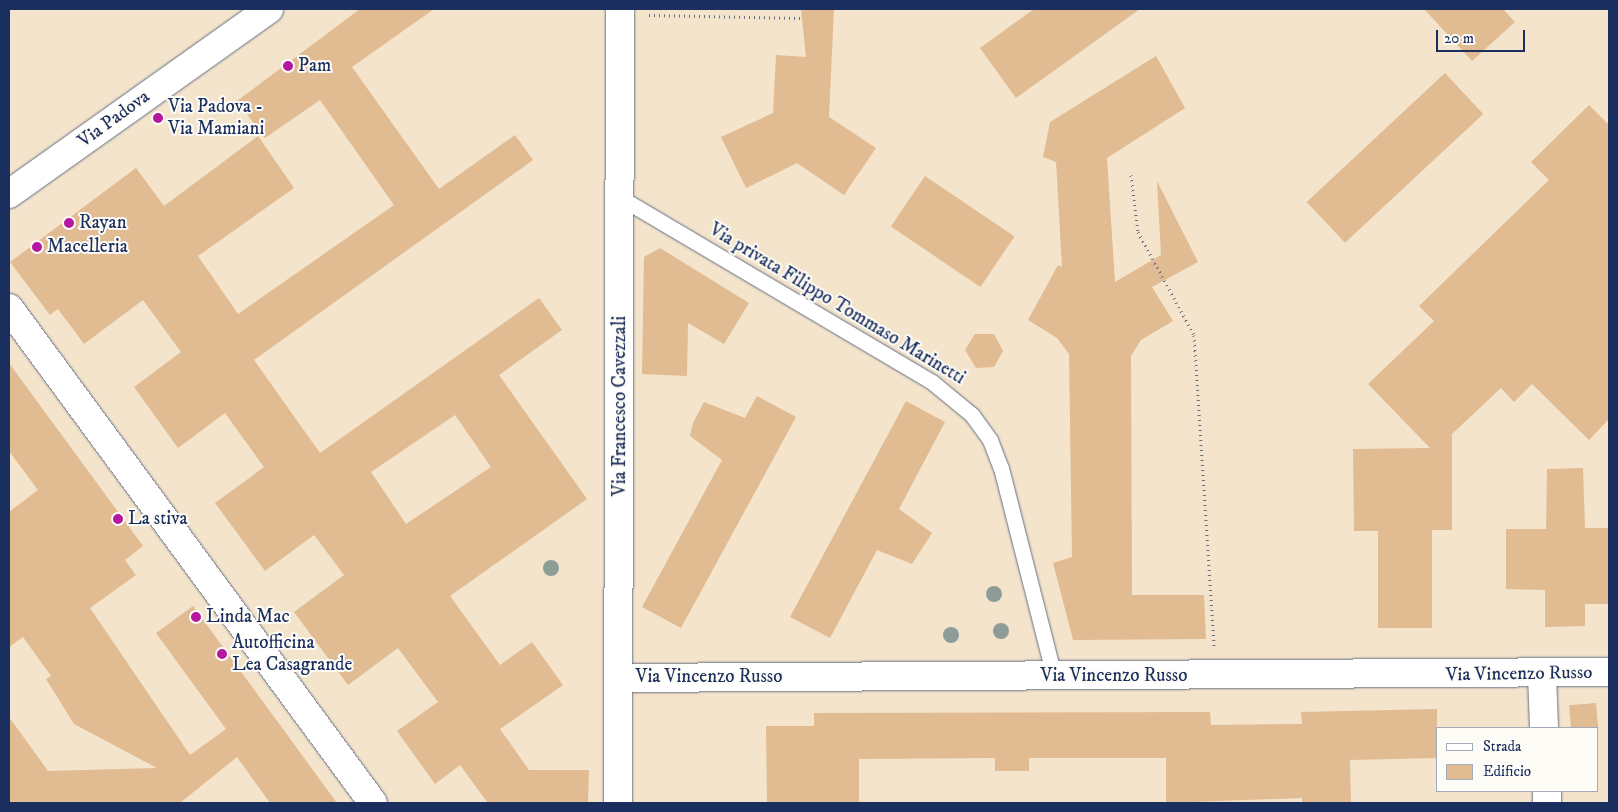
<!DOCTYPE html>
<style>
body{margin:0}
#map{position:relative;width:1618px;height:812px;overflow:hidden;background:#f3e4cb;font-family:"IM FELL DW Pica",serif}
div>[style]{position:absolute}
.building>*{inset:0;background:#e1bb92;transform-origin:0 0}
.path>*{height:3px;margin-top:-1.5px;transform-origin:0;background:repeating-linear-gradient(90deg,#676e84 0 1px,transparent 0 5px)}
.roads{filter:drop-shadow(0 0 1px #676e84) drop-shadow(0 0 1px #676e84)}
.lane>*{height:15px;margin:-7.5px;padding:0 7.5px;transform-origin:7.5px;border-radius:7.5px;background:#fff}
.street>*{height:28px;margin:-14px;padding:0 14px;transform-origin:14px;border-radius:14px;background:#fff}
.secondary>*{height:28px;margin:-14px;padding:0 14px;transform-origin:14px;border-radius:14px;background:#fff}
.trees>*{width:16px;height:16px;margin:-8px;border-radius:50%;background:#8e9c98}
.dots>*{width:14px;height:14px;translate:-50% -50%;box-sizing:border-box;border:2px solid #fdfcf7;border-radius:50%}
span{translate:-50% -50%;white-space:nowrap;text-align:center;line-height:1.15;-webkit-text-stroke:4px #fdfcf7;paint-order:stroke}
.poi-label{font-size:19px;color:#1b2f5e}
.left{translate:0 -50%;text-align:left}
.street-label{font-size:19px;color:#1b2f5e}
.frame{position:absolute;inset:0;border:10px solid #1b2f5e;pointer-events:none}
.legend{position:absolute;left:1436px;top:727px;width:162px;height:65px;box-sizing:border-box;background:#fdfcf7;border:1px solid #a3aaba;margin:0;padding:6px 9px;list-style:none;font-size:15px;color:#1b2f5e}
.legend li{display:flex;align-items:center;gap:10px;height:25px}
.legend b{width:25px;border:1px solid #a3aaba}
.scale{position:absolute;left:1436px;top:30px;width:89px;height:22px;box-sizing:border-box;border:2px solid #1b2f5e;border-top:0;padding-left:6px;font-size:15px;line-height:18px;white-space:nowrap;color:#1b2f5e;-webkit-text-stroke:4px #fdfcf7;paint-order:stroke}
</style>
<div id="map">
<div class="building">
<div style="clip-path:polygon(evenodd,360px 9px,434px 9px,352px 67px,439px 189px,515px 135px,533px 160px,254px 360px,320px 453px,539px 298px,562px 330px,499px 375px,587px 499px,450px 596px,500px 665px,532px 642px,563px 685px,500px 729px,529px 770px,589px 770px,588px 803px,488px 803px,460px 765px,435px 784px,397px 731px,438px 702px,398px 648px,348px 685px,294px 612px,344px 575px,314px 535px,265px 571px,215px 503px,264px 467px,225px 413px,178px 448px,134px 387px,181px 352px,143px 300px,84px 344px,58px 309px,50px 315px,10px 262px,136px 168px,164px 206px,258px 136px,294px 188px,198px 256px,238px 314px,394px 205px,320px 100px,265px 138px,237px 101px,360px 9px,455px 415px,491px 467px,406px 524px,371px 472px,455px 415px)"></div>
<div style="clip-path:polygon(801px 9px,834px 9px,829px 117px,876px 148px,844px 195px,797px 163px,746px 188px,721px 137px,773px 113px,776px 55px,806px 57px)"></div>
<div style="clip-path:polygon(1034px 9px,1140px 9px,1016px 98px,980px 48px)"></div>
<div style="clip-path:polygon(1424px 9px,1503px 9px,1515px 22px,1472px 61px)"></div>
<div style="clip-path:polygon(1156px 56px,1185px 108px,1107px 158px,1115px 282px,1161px 255px,1157px 181px,1198px 262px,1152px 287px,1173px 321px,1141px 340px,1131px 356px,1132px 595px,1204px 595px,1206px 639px,1073px 640px,1053px 563px,1072px 557px,1069px 354px,1057px 338px,1028px 320px,1058px 265px,1062px 267px,1056px 162px,1043px 157px,1050px 122px)"></div>
<div style="left:1445px;top:73px;width:56px;height:189px;rotate:47deg"></div>
<div style="clip-path:polygon(1589px 105px,1609px 125px,1609px 419px,1589px 440px,1532px 384px,1514px 402px,1501px 388px,1452px 434px,1452px 530px,1432px 530px,1432px 628px,1378px 628px,1378px 531px,1354px 531px,1353px 449px,1430px 448px,1368px 384px,1434px 321px,1419px 306px,1549px 180px,1531px 162px)"></div>
<div style="left:925px;top:176px;width:108px;height:61px;rotate:34deg"></div>
<div style="clip-path:polygon(660px 248px,749px 303px,724px 344px,688px 323px,687px 376px,642px 374px,644px 257px)"></div>
<div style="clip-path:polygon(975px 334px,994px 334px,1003px 351px,994px 367px,976px 368px,965px 350px)"></div>
<div style="clip-path:polygon(9px 363px,143px 546px,125px 560px,136px 575px,90px 608px,190px 755px,226px 729px,156px 633px,193px 606px,337px 803px,270px 803px,237px 757px,180px 803px,9px 803px,9px 717px,48px 771px,157px 768px,74px 724px,46px 679px,51px 676px,23px 637px,9px 647px,9px 512px,38px 490px,9px 451px)"></div>
<div style="clip-path:polygon(757px 396px,796px 417px,681px 628px,642px 607px,722px 460px,690px 436px,693px 423px,704px 402px,745px 418px)"></div>
<div style="clip-path:polygon(906px 401px,945px 422px,899px 509px,932px 533px,912px 564px,877px 550px,830px 638px,790px 617px)"></div>
<div style="clip-path:polygon(1583px 468px,1585px 528px,1609px 528px,1609px 604px,1585px 604px,1585px 626px,1545px 627px,1545px 590px,1506px 589px,1506px 529px,1546px 529px,1547px 469px)"></div>
<div style="left:1596px;top:703px;width:25px;height:27px;rotate:85deg"></div>
<div style="clip-path:polygon(1437px 709px,1437px 758px,1350px 760px,1351px 803px,1302px 803px,1302px 798px,1166px 803px,1166px 758px,1029px 758px,1029px 771px,995px 771px,995px 758px,859px 759px,859px 803px,767px 802px,766px 726px,814px 726px,814px 713px,1210px 712px,1211px 725px,1302px 724px,1301px 712px)"></div>
</div>
<div class="path">
<div style="left:649px;top:15px;width:152px;rotate:1.1deg"></div>
<div style="left:1131px;top:175px;width:57px;rotate:83deg"></div>
<div style="left:1138px;top:232px;width:117px;rotate:61.5deg"></div>
<div style="left:1194px;top:335px;width:312px;rotate:86.3deg"></div>
</div>
<div class="roads">
<div class="lane">
<div style="left:621px;top:198px;width:361px;rotate:30.6deg"></div>
<div style="left:932px;top:382px;width:52px;rotate:39.5deg"></div>
<div style="left:972px;top:415px;width:31px;rotate:54deg"></div>
<div style="left:990px;top:440px;width:30px;rotate:69deg"></div>
<div style="left:1001px;top:468px;width:215px;rotate:75.7deg"></div>
</div>
<div class="street">
<div style="left:9px;top:308px;width:614px;rotate:53.67deg"></div>
<div style="left:1542px;top:675px;width:53px;rotate:87.8deg"></div>
<div style="left:618px;top:678px;width:991px;rotate:-0.35deg"></div>
<div style="left:1547px;top:791px;width:12px;rotate:90deg"></div>
<div style="left:618px;top:803px;width:794px;rotate:-89.86deg"></div>
</div>
<div class="secondary">
<div style="left:9px;top:194px;width:319px;rotate:-35.4deg"></div>
</div>
</div>
<div class="trees">
<div style="left:551px;top:568px"></div>
<div style="left:994px;top:594px"></div>
<div style="left:1001px;top:631px"></div>
<div style="left:951px;top:635px"></div>
</div>
<div class="dots">
<div style="left:288px;top:66px;background:#b5179e"></div>
<div style="left:158px;top:118px;background:#b5179e"></div>
<div style="left:69px;top:223px;background:#b5179e"></div>
<div style="left:37px;top:247px;background:#b5179e"></div>
<div style="left:118px;top:519px;background:#b5179e"></div>
<div style="left:196px;top:617px;background:#b5179e"></div>
<div style="left:222px;top:654px;background:#b5179e"></div>
</div>
<div class="poi-label">
<span class="left" style="left:298px;top:66px">Pam</span>
<span class="left" style="left:168px;top:118px">Via Padova -<br>Via Mamiani</span>
<span class="left" style="left:79px;top:223px">Rayan</span>
<span class="left" style="left:47px;top:247px">Macelleria</span>
<span class="left" style="left:128px;top:519px">La stiva</span>
<span class="left" style="left:206px;top:617px">Linda Mac</span>
<span class="left" style="left:232px;top:654px">Autofficina<br>Lea Casagrande</span>
</div>
<div class="street-label">
<span style="left:114px;top:119px;rotate:-36deg">Via Padova</span>
<span style="left:837px;top:304px;rotate:31deg">Via privata Filippo Tommaso Marinetti</span>
<span style="left:620px;top:406px;rotate:-90deg">Via Francesco Cavezzali</span>
<span style="left:1519px;top:674px;rotate:-1deg">Via Vincenzo Russo</span>
<span style="left:1114px;top:676px">Via Vincenzo Russo</span>
<span style="left:709px;top:677px">Via Vincenzo Russo</span>
</div>
<div class="frame"></div>
<ul class="legend">
<li><b style="height:6px;background:#fff"></b>Strada</li>
<li><b style="height:14px;background:#e1bb92"></b>Edificio</li>
</ul>
<div class="scale">20 m</div>
</div>
